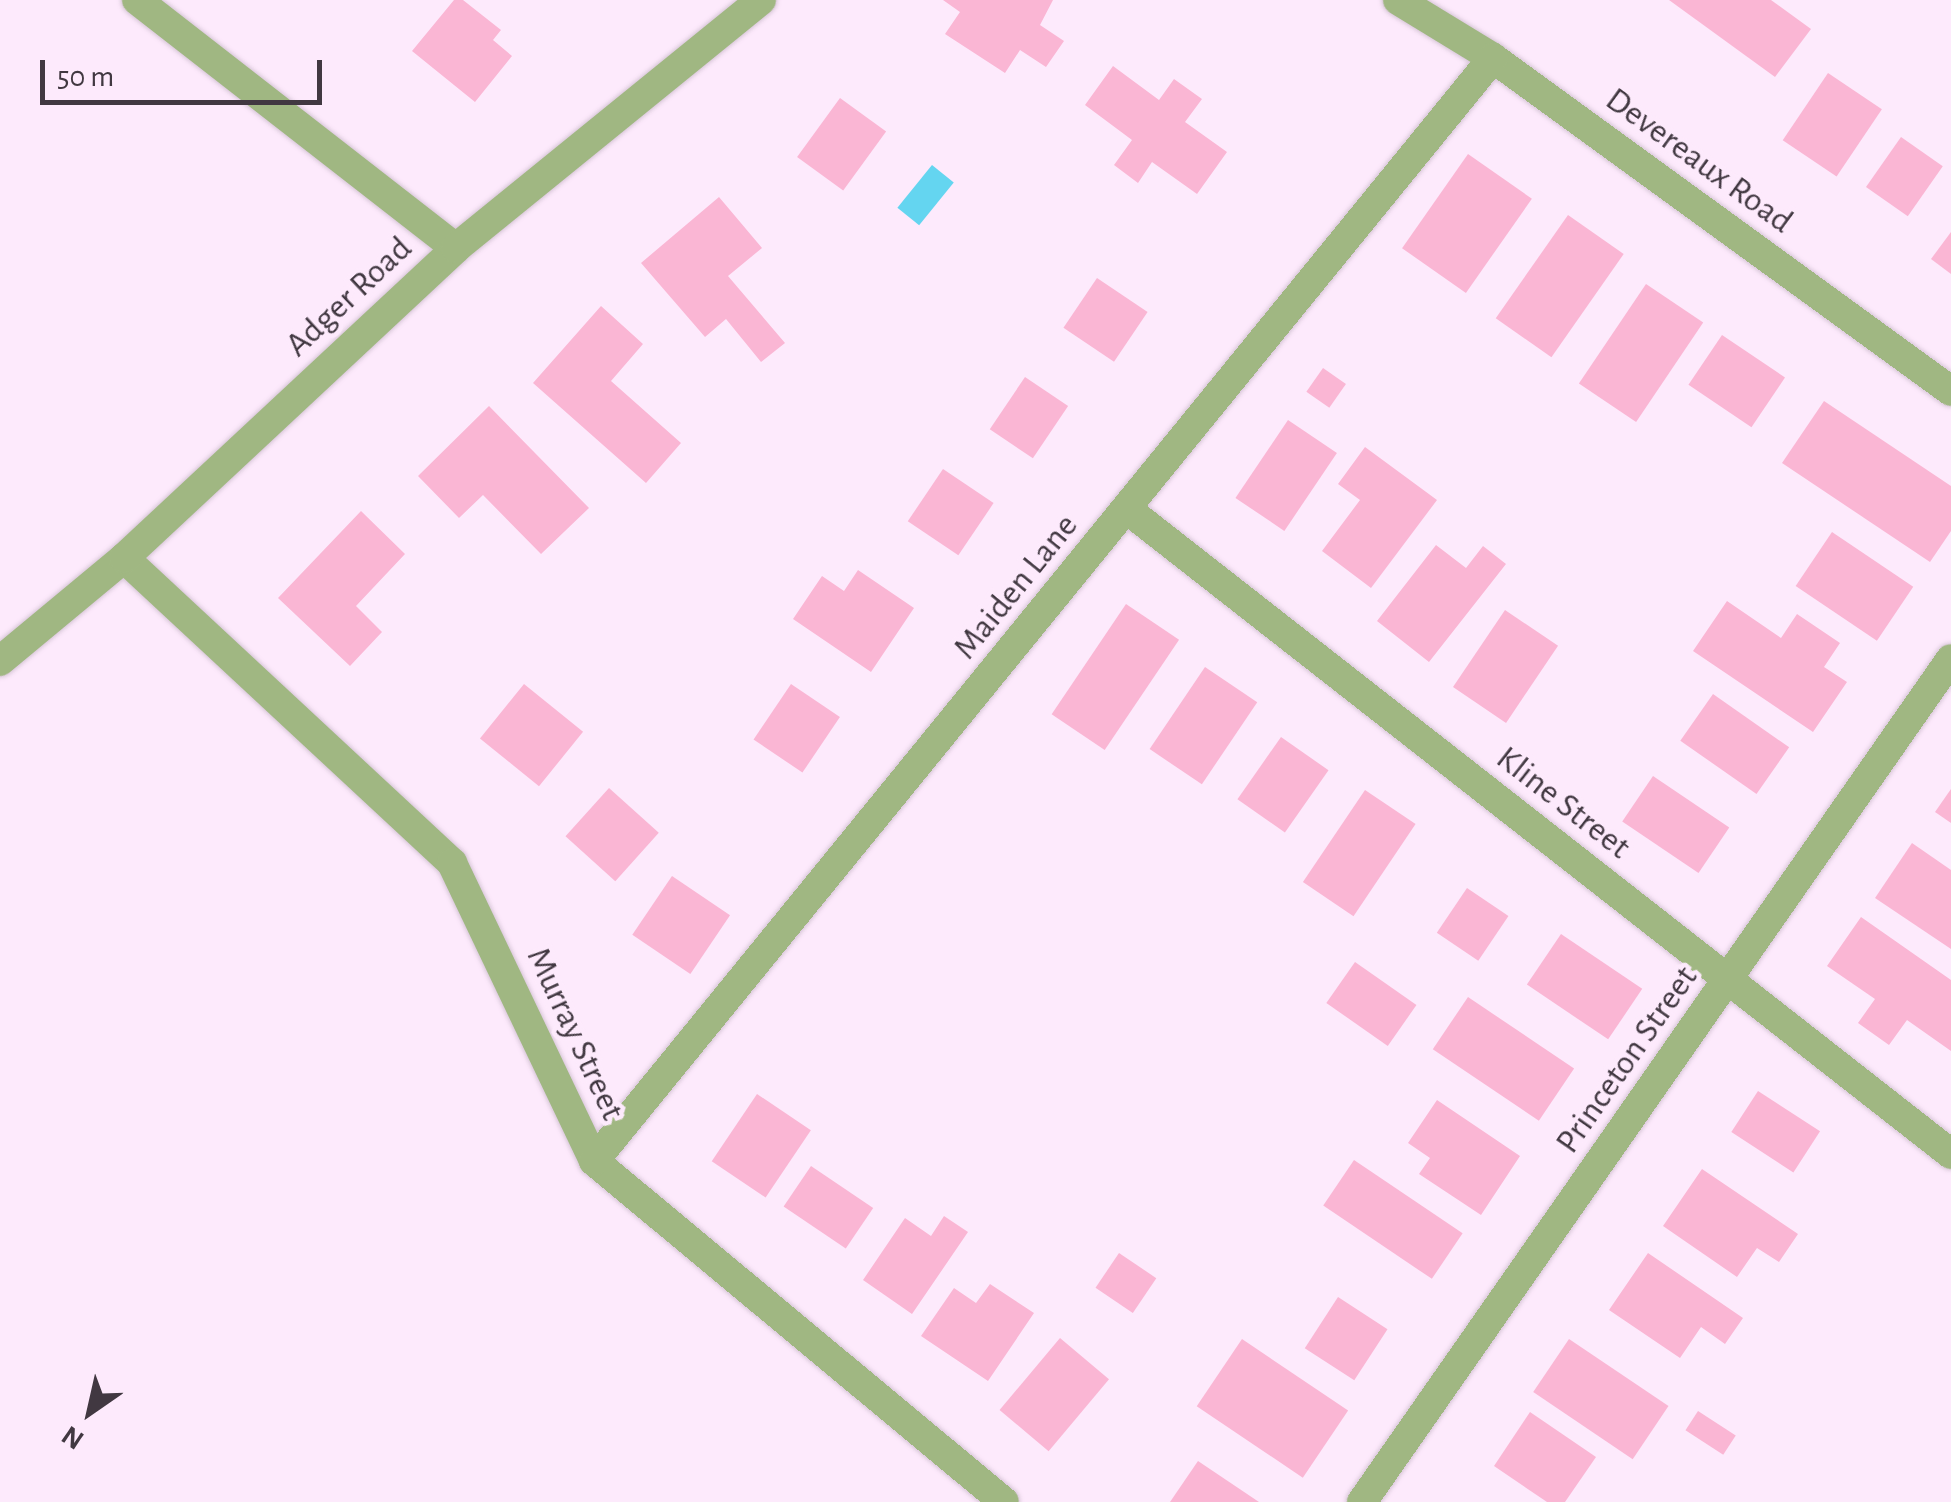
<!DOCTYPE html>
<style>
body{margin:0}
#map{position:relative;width:1951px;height:1502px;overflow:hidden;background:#fdeafc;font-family:"Alegreya Sans",sans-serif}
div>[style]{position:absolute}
.water>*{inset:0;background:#64d5f0;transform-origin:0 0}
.building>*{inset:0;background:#fab6d4;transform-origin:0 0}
.roads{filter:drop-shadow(0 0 2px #d7c6d7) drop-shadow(0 0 2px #d7c6d7)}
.minor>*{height:30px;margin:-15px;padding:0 15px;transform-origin:15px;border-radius:15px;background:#a0b782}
span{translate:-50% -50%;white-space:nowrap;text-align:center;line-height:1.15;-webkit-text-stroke:9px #fdeafc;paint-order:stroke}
.street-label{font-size:35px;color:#413841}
.north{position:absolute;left:40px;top:1362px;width:100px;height:100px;-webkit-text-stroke:8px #fdeafc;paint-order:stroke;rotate:214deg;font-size:28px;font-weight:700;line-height:40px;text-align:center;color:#413841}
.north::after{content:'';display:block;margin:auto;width:35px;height:45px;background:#413841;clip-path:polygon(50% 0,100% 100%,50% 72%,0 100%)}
.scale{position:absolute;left:40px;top:60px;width:282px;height:45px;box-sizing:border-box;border:5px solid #413841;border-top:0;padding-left:12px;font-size:30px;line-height:35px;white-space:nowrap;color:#413841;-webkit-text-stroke:8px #fdeafc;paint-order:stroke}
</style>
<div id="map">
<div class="water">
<div style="left:932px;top:165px;width:28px;height:55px;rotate:39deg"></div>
</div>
<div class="building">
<div style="clip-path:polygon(454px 0,463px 0,501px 30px,493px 40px,512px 56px,475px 102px,412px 51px)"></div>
<div style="clip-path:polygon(943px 0,1053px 0,1040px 25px,1064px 41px,1046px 67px,1020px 50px,1005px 73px,945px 34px,960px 12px)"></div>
<div style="clip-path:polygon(1669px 0,1771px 0,1811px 29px,1775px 77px)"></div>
<div style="clip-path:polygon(1113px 66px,1159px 100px,1174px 79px,1202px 99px,1185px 122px,1227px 152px,1197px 194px,1152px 162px,1138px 183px,1114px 165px,1132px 140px,1085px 105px)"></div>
<div style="left:1828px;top:73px;width:65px;height:81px;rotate:34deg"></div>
<div style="left:840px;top:98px;width:57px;height:73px;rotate:36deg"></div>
<div style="left:1901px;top:137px;width:51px;height:61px;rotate:35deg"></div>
<div style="left:1468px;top:154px;width:78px;height:115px;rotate:35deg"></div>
<div style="clip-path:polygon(719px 197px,762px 248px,728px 276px,785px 343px,761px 362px,726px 319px,705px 337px,641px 263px)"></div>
<div style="left:1568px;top:215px;width:68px;height:126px;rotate:35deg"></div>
<div style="clip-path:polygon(1951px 232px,1951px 274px,1931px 259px)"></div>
<div style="left:1097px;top:278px;width:61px;height:60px;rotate:34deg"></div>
<div style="left:1646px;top:284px;width:69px;height:120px;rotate:34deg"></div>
<div style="clip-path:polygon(601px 306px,643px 344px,611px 381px,681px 443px,646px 483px,533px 383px)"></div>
<div style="left:1722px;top:335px;width:76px;height:60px;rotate:34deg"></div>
<div style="left:1323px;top:368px;width:28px;height:29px;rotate:35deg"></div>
<div style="left:1025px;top:377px;width:52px;height:63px;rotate:34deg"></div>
<div style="clip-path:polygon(1824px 401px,1951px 486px,1951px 531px,1930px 562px,1782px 463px)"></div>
<div style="clip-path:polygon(489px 406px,589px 508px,541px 554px,483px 495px,459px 518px,418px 476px)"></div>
<div style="left:1288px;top:420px;width:59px;height:94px;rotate:34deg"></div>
<div style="clip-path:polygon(1365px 447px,1437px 500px,1371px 588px,1322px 551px,1360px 500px,1338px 484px)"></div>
<div style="left:943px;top:469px;width:61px;height:63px;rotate:34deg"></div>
<div style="clip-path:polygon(361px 511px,405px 554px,356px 606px,382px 632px,350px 666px,278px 598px)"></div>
<div style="left:1832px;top:532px;width:98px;height:65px;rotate:34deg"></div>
<div style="clip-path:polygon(1436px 545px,1466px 568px,1483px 546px,1506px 564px,1429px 662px,1377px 621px)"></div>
<div style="clip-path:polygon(858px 570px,914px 608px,871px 672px,793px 619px,822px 576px,844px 591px)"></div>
<div style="clip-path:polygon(1727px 601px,1781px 638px,1797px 614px,1840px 643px,1824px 667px,1847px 682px,1813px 732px,1693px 651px)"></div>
<div style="left:1126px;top:604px;width:64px;height:133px;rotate:34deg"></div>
<div style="left:1505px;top:610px;width:64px;height:93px;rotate:34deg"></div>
<div style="left:1205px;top:667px;width:63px;height:99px;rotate:34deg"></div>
<div style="left:524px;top:684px;width:76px;height:70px;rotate:39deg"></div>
<div style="left:791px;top:684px;width:59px;height:67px;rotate:34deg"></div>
<div style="left:1713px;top:694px;width:93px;height:57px;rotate:35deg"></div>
<div style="left:1281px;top:737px;width:58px;height:76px;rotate:35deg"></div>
<div style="left:1653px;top:776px;width:92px;height:55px;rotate:34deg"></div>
<div style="left:609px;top:788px;width:67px;height:65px;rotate:42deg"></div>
<div style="clip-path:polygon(1951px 789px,1951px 823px,1935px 812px)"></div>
<div style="left:1365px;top:790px;width:61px;height:111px;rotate:34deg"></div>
<div style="clip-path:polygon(1912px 843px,1951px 870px,1951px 949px,1875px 898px)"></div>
<div style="left:672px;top:876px;width:70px;height:71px;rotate:34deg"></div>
<div style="left:1467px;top:888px;width:50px;height:54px;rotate:34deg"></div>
<div style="clip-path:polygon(1861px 917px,1951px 980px,1951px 1051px,1907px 1020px,1889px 1045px,1858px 1023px,1875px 999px,1827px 966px)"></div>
<div style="left:1561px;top:934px;width:98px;height:61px;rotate:34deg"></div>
<div style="left:1355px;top:962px;width:75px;height:50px;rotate:35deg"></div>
<div style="left:1468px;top:997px;width:128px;height:63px;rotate:34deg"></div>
<div style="left:1758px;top:1091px;width:74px;height:49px;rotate:33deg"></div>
<div style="left:757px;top:1094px;width:65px;height:81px;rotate:34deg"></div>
<div style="clip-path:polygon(1437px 1100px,1520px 1156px,1481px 1215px,1419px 1174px,1430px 1158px,1408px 1143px)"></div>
<div style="left:1354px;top:1160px;width:131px;height:55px;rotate:34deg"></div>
<div style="left:811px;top:1166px;width:75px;height:49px;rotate:34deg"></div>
<div style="clip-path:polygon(1702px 1169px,1798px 1234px,1779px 1262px,1757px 1248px,1737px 1277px,1663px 1226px)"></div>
<div style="clip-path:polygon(944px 1216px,968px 1232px,912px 1314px,863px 1280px,905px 1218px,931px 1236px)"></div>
<div style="left:1119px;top:1253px;width:45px;height:42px;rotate:34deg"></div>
<div style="clip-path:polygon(1648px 1253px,1743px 1318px,1725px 1344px,1701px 1327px,1680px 1358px,1609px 1310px)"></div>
<div style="clip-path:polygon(990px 1284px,1034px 1313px,988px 1381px,921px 1336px,954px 1288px,976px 1303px)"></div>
<div style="left:1338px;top:1297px;width:59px;height:61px;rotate:33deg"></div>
<div style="left:1060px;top:1338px;width:64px;height:94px;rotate:40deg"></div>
<div style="left:1242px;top:1339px;width:128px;height:81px;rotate:34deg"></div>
<div style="left:1569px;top:1339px;width:120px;height:64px;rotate:34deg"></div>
<div style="left:1698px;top:1411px;width:45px;height:23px;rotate:33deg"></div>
<div style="clip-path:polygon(1530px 1412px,1596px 1457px,1565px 1502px,1547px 1502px,1494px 1466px)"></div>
<div style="clip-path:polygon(1198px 1461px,1259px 1502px,1170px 1502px)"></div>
</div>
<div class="roads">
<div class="minor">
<div style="left:137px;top:0;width:404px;rotate:37.9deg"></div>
<div style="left:1398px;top:0;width:111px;rotate:31.4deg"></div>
<div style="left:1493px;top:58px;width:566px;rotate:36.02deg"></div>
<div style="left:1128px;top:510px;width:1045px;rotate:38.04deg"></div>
<div style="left:124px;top:558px;width:448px;rotate:42.9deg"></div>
<div style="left:452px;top:863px;width:330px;rotate:64.5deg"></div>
<div style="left:594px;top:1161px;width:533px;rotate:39.75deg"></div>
<div style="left:0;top:661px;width:161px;rotate:-39.7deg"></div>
<div style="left:124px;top:558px;width:454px;rotate:-43deg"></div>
<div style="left:456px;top:248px;width:393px;rotate:-39.1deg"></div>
<div style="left:594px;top:1161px;width:1423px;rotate:-50.82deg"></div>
<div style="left:1362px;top:1502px;width:1028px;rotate:-55.06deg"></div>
</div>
</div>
<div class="street-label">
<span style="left:1699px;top:161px;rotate:36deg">Devereaux Road</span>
<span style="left:349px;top:297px;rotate:-43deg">Adger Road</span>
<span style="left:1016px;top:587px;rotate:-51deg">Maiden Lane</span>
<span style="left:1563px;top:803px;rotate:38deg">Kline Street</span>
<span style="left:575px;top:1034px;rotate:65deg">Murray Street</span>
<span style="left:1627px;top:1060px;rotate:-55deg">Princeton Street</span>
</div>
<div class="north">N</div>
<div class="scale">50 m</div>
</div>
